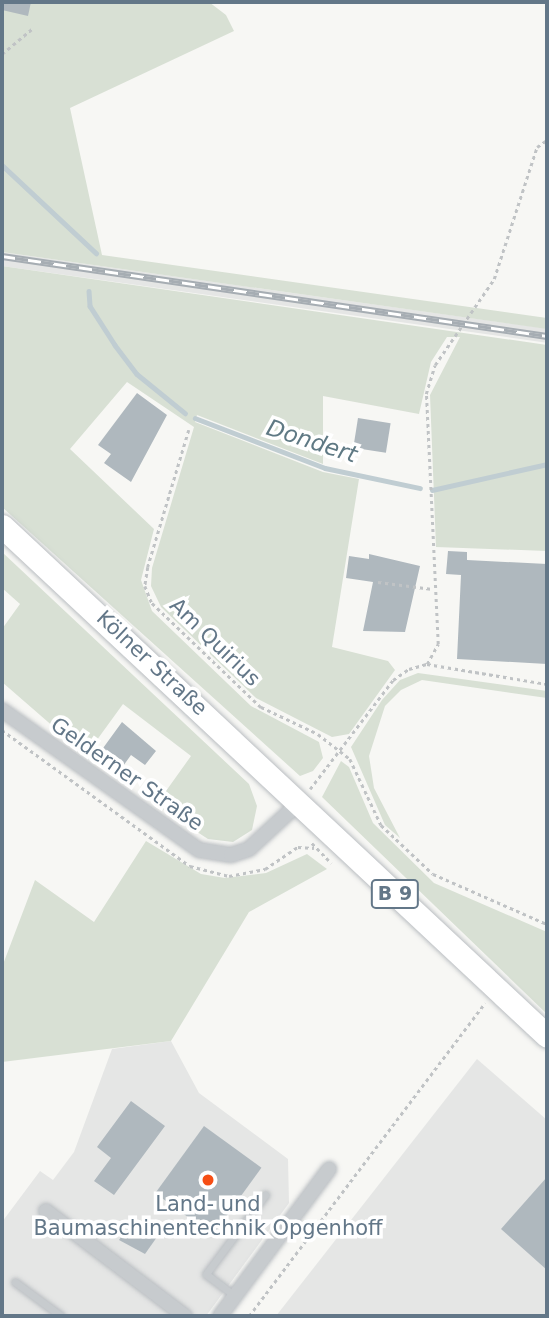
<!DOCTYPE html>
<meta charset="utf-8">
<style>
body{margin:0}
#map{position:relative;width:549px;height:1318px;overflow:hidden;background:#f7f7f4;font-family:"DejaVu Sans",sans-serif}
div>[style]{position:absolute}
.built>*{inset:0;background:#e5e6e5;transform-origin:0 0}
.green>*{inset:0;background:#d8e0d4}
.stream>*{height:4.5px;margin:-2.25px;padding:0 2.25px;transform-origin:2.25px;border-radius:2.25px;background:#c0cdd2}
.building>*{inset:0;background:#afb8be;transform-origin:0 0}
.path>*{height:2.5px;margin-top:-1.25px;transform-origin:0;background:repeating-linear-gradient(90deg,#c0c3c5 0 3.5px,transparent 0 7px)}
.roads{filter:drop-shadow(0 0 2px #babec2) drop-shadow(0 0 2px #babec2)}
.lane>*{height:7px;margin:-3.5px;padding:0 3.5px;transform-origin:3.5px;border-radius:3.5px;background:#c7cbce}
.street>*{height:14px;margin:-7px;padding:0 7px;transform-origin:7px;border-radius:7px;background:#c7cbce}
.primary>*{height:23px;margin:-11.5px;padding:0 11.5px;transform-origin:11.5px;border-radius:11.5px;background:#fff}
.rail>*{height:7px;margin-top:-3.5px;transform-origin:0;background:repeating-linear-gradient(90deg,#fff 0 13px,#a6adb3 0 26px);box-sizing:border-box;border-block:2px solid #a6adb3}
.dots>*{width:19px;height:19px;translate:-50% -50%;box-sizing:border-box;border:4px solid #fff;border-radius:50%}
span{translate:-50% -50%;white-space:nowrap;text-align:center;line-height:1.15;-webkit-text-stroke:7px #fff;paint-order:stroke}
.shield-label span{padding:2px 5px;background:#fff;border:2px solid;border-radius:5px;-webkit-text-stroke-width:0}
.shield-label{font-size:19px;color:#637788;font-weight:700}
.street-label{font-size:21px;color:#637788}
.poi-label{font-size:21px;color:#637788}
.water-label{font-size:23px;color:#5f7984;font-style:italic}
.frame{position:absolute;inset:0;border:4px solid #637788;pointer-events:none}
</style>
<div id="map">
<div class="built">
<div style="left:2px;top:252px;width:550px;height:14px;rotate:8deg"></div>
<div style="clip-path:polygon(171px 1041px,199px 1093px,288px 1159px,289px 1203px,206px 1316px,2px 1316px,2px 1222px,40px 1171px,53px 1180px,74px 1152px,112px 1049px)"></div>
<div style="clip-path:polygon(477px 1059px,547px 1120px,547px 1316px,276px 1316px)"></div>
</div>
<div class="green">
<div style="clip-path:polygon(2px 2px,209px 2px,226px 15px,234px 31px,70px 108px,102px 255px,547px 318px,547px 329px,2px 252px)"></div>
<div style="clip-path:polygon(2px 266px,547px 345px,547px 551px,436px 547px,430px 395px,460px 337px,447px 337px,431px 362px,419px 414px,323px 396px,323px 464px,197px 415px,195px 422px,323px 472px,359px 479px,332px 647px,388px 661px,395px 670px,349px 734px,332px 737px,256px 698px,161px 607px,151px 586px,152px 568px,194px 427px,127px 382px,70px 449px,154px 529px,141px 580px,152px 611px,251px 706px,319px 742px,323px 758px,313px 771px,300px 776px,2px 507px)"></div>
<div style="clip-path:polygon(2px 552px,249px 784px,257px 806px,252px 830px,233px 842px,208px 839px,156px 805px,191px 756px,123px 704px,86px 755px,2px 682px,2px 629px,20px 604px,2px 588px)"></div>
<div style="clip-path:polygon(418px 673px,547px 691px,547px 698px,422px 680px,401px 690px,385px 706px,369px 756px,374px 788px,400px 838px,385px 825px,351px 747px,382px 700px,400px 680px)"></div>
<div style="clip-path:polygon(341px 761px,349px 767px,373px 823px,434px 883px,547px 932px,547px 1014px,322px 797px)"></div>
<div style="clip-path:polygon(146px 841px,201px 874px,225px 878px,266px 873px,307px 854px,327px 869px,249px 912px,171px 1041px,2px 1062px,2px 967px,35px 880px,94px 922px)"></div>
</div>
<div class="stream">
<div style="left:2px;top:165px;width:129px;rotate:43.1deg"></div>
<div style="left:89px;top:291px;width:15px;rotate:86deg"></div>
<div style="left:90px;top:306px;width:46px;rotate:57.3deg"></div>
<div style="left:115px;top:345px;width:36px;rotate:53deg"></div>
<div style="left:137px;top:374px;width:62px;rotate:39.1deg"></div>
<div style="left:195px;top:418px;width:139px;rotate:21deg"></div>
<div style="left:325px;top:468px;width:97px;rotate:11.9deg"></div>
<div style="left:432px;top:490px;width:118px;rotate:-12.7deg"></div>
</div>
<div class="building">
<div style="clip-path:polygon(2px 2px,31px 2px,28px 16px,2px 10px)"></div>
<div style="clip-path:polygon(137px 393px,167px 415px,131px 482px,104px 463px,111px 454px,98px 445px)"></div>
<div style="left:358px;top:418px;width:33px;height:30px;rotate:9deg"></div>
<div style="clip-path:polygon(448px 551px,467px 552px,467px 560px,547px 564px,547px 664px,457px 659px,461px 575px,446px 574px)"></div>
<div style="clip-path:polygon(369px 554px,420px 566px,405px 632px,363px 631px,373px 582px,346px 578px,349px 556px,369px 559px)"></div>
<div style="clip-path:polygon(122px 722px,156px 751px,145px 765px,131px 755px,121px 769px,98px 755px)"></div>
<div style="clip-path:polygon(131px 1101px,165px 1126px,114px 1195px,94px 1181px,111px 1158px,97px 1147px)"></div>
<div style="left:204px;top:1126px;width:71px;height:83px;rotate:36deg"></div>
<div style="clip-path:polygon(547px 1177px,547px 1270px,501px 1229px)"></div>
<div style="clip-path:polygon(134px 1219px,157px 1237px,145px 1254px,119px 1240px)"></div>
</div>
<div class="path">
<div style="left:2px;top:54px;width:40px;rotate:-40deg"></div>
<div style="left:189px;top:430px;width:143px;rotate:106.7deg"></div>
<div style="left:148px;top:567px;width:19px;rotate:99deg"></div>
<div style="left:145px;top:586px;width:18px;rotate:68deg"></div>
<div style="left:152px;top:603px;width:151px;rotate:43.7deg"></div>
<div style="left:261px;top:707px;width:63px;rotate:25.3deg"></div>
<div style="left:318px;top:734px;width:41px;rotate:38deg"></div>
<div style="left:350px;top:759px;width:73px;rotate:64.8deg"></div>
<div style="left:381px;top:825px;width:71px;rotate:43.3deg"></div>
<div style="left:433px;top:874px;width:124px;rotate:23.7deg"></div>
<div style="left:378px;top:582px;width:55px;rotate:7.3deg"></div>
<div style="left:427px;top:664px;width:23px;rotate:-61deg"></div>
<div style="left:438px;top:644px;width:250px;rotate:-92.7deg"></div>
<div style="left:426px;top:394px;width:30px;rotate:-73deg"></div>
<div style="left:435px;top:365px;width:104px;rotate:-55.5deg"></div>
<div style="left:494px;top:279px;width:139px;rotate:-72deg"></div>
<div style="left:537px;top:147px;width:12px;rotate:-35deg"></div>
<div style="left:2px;top:730px;width:232px;rotate:35.9deg"></div>
<div style="left:190px;top:866px;width:40px;rotate:14.4deg"></div>
<div style="left:229px;top:876px;width:37px;rotate:-11deg"></div>
<div style="left:265px;top:869px;width:40px;rotate:-34deg"></div>
<div style="left:298px;top:847px;width:16px;rotate:4deg"></div>
<div style="left:310px;top:789px;width:137px;rotate:-52.7deg"></div>
<div style="left:393px;top:680px;width:19px;rotate:-35deg"></div>
<div style="left:409px;top:669px;width:19px;rotate:-16deg"></div>
<div style="left:427px;top:664px;width:122px;rotate:9.5deg"></div>
<div style="left:312px;top:843px;width:28px;rotate:46deg"></div>
<div style="left:249px;top:1316px;width:392px;rotate:-53deg"></div>
</div>
<div class="roads">
<div class="lane">
<div style="left:15px;top:1282px;width:57px;rotate:36.5deg"></div>
<div style="left:235px;top:1296px;width:36px;rotate:-143deg"></div>
<div style="left:206px;top:1274px;width:99px;rotate:-53.2deg"></div>
</div>
<div class="street">
<div style="left:2px;top:710px;width:242px;rotate:35.4deg"></div>
<div style="left:199px;top:850px;width:32px;rotate:9deg"></div>
<div style="left:231px;top:855px;width:19px;rotate:-18deg"></div>
<div style="left:249px;top:849px;width:69px;rotate:-42.7deg"></div>
<div style="left:46px;top:1211px;width:174px;rotate:37.1deg"></div>
<div style="left:220px;top:1316px;width:183px;rotate:-53.4deg"></div>
</div>
<div class="primary">
<div style="left:2px;top:526px;width:746px;rotate:43.1deg"></div>
</div>
</div>
<div class="rail">
<div style="left:2px;top:256px;width:551px;rotate:8.35deg"></div>
</div>
<div class="dots">
<div style="left:208px;top:1180px;background:#f64e15"></div>
</div>
<div class="shield-label">
<span style="left:395px;top:894px">B 9</span>
</div>
<div class="street-label">
<span style="left:215px;top:642px;rotate:44deg">Am Quirius</span>
<span style="left:152px;top:663px;rotate:43deg">Kölner Straße</span>
<span style="left:127px;top:774px;rotate:35deg">Gelderner Straße</span>
</div>
<div class="poi-label">
<span style="left:208px;top:1216px">Land- und<br>Baumaschinentechnik Opgenhoff</span>
</div>
<div class="water-label">
<span style="left:312px;top:441px;rotate:18deg">Dondert</span>
</div>
<div class="frame"></div>
</div>
